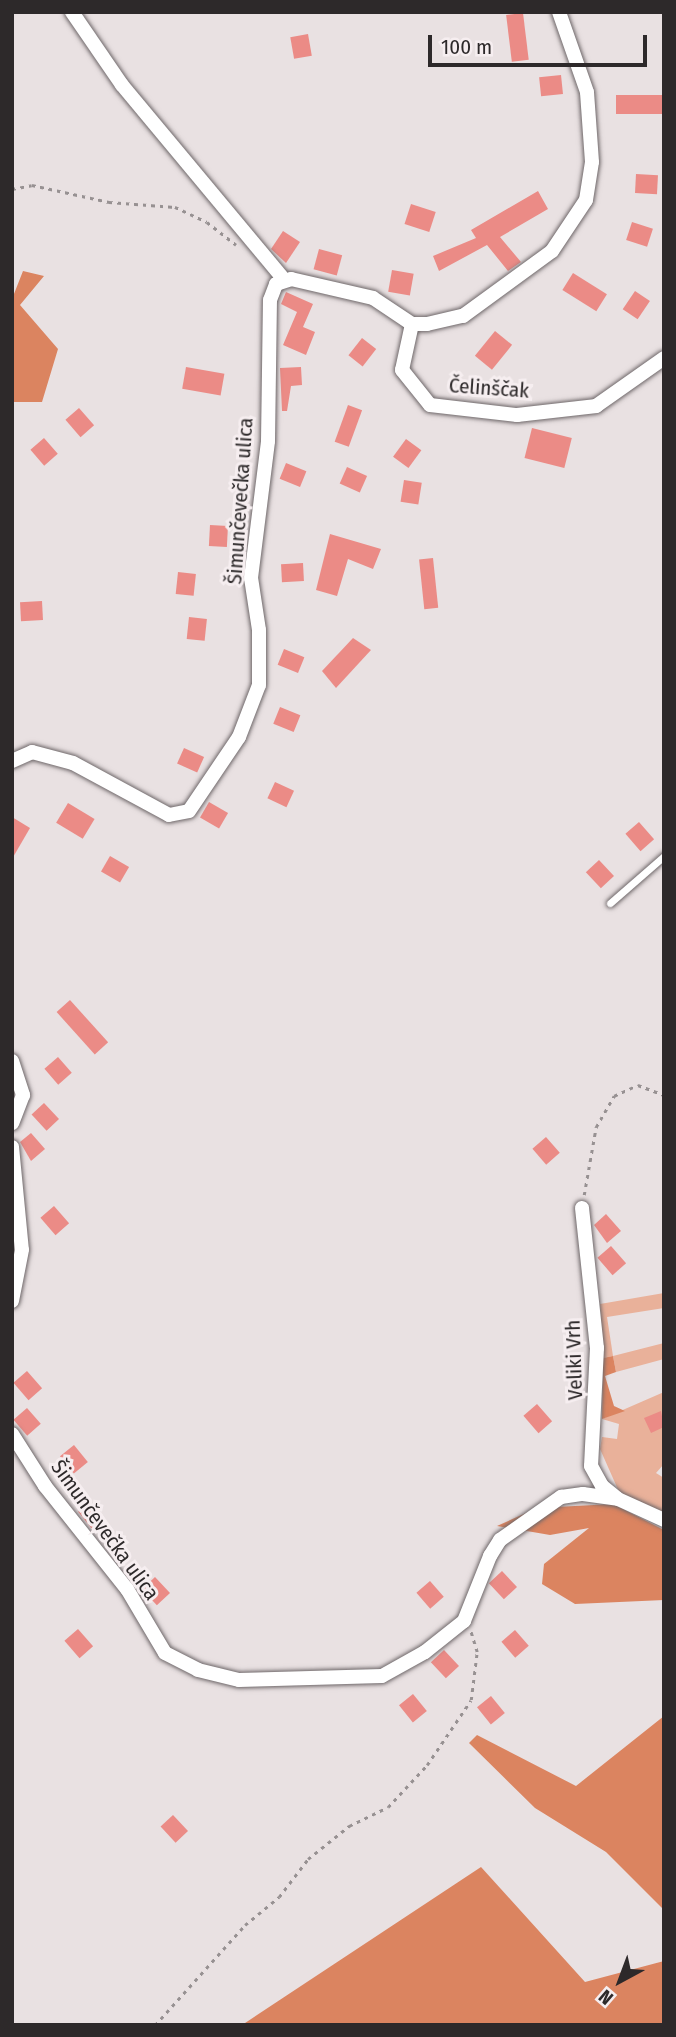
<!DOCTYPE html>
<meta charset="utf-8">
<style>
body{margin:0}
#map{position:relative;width:676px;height:2037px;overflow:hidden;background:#e9e1e2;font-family:"Fira Sans Condensed",sans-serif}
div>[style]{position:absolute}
.green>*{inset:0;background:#e9b19a}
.forest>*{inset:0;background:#db8460}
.building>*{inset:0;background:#eb8b86;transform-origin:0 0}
.path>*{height:2.5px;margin-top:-1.25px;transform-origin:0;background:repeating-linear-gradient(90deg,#979192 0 3.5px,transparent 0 8.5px)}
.roads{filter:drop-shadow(0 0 2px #6e6769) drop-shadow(0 0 2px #6e6769)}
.service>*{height:7px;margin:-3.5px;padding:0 3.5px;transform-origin:3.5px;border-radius:3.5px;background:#fff}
.minor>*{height:14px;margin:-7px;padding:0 7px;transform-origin:7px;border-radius:7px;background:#fff}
span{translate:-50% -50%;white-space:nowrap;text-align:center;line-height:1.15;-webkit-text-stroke:6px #f6eef0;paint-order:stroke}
.street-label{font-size:21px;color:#2d292a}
.frame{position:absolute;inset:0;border:14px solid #2d292a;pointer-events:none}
.north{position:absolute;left:585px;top:1946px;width:70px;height:70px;-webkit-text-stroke:5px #f6eef0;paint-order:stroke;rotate:221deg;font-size:19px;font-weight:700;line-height:28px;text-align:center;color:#2d292a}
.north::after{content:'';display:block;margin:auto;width:24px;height:32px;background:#2d292a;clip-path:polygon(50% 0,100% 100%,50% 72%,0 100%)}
.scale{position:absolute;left:428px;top:35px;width:219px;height:32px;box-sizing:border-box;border:4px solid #2d292a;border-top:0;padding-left:9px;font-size:21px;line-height:24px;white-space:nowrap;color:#2d292a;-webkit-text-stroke:5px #f6eef0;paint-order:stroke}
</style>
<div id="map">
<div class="green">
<div style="clip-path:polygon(664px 1293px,664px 1308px,607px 1317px,613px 1356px,664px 1343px,664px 1359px,616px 1372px,613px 1356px,603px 1358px,600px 1304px)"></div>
<div style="clip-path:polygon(664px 1392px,664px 1464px,656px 1473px,664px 1478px,664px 1515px,620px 1494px,600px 1449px,602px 1437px,617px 1439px,619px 1424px,602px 1419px)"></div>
</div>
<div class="forest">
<div style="clip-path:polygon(23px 271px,44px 276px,20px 305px,58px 349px,42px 402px,12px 402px,12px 299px)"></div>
<div style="clip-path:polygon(613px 1356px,616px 1372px,605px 1376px,614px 1406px,625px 1411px,602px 1419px,603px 1358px)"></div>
<div style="clip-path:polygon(613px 1504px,664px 1530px,664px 1600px,575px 1604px,542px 1584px,544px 1564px,589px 1528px,550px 1535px,497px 1526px,537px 1508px)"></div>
<div style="clip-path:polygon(664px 1716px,664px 1910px,606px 1852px,535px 1808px,469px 1743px,477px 1735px,576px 1786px)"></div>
<div style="clip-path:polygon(481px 1867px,585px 1982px,664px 1961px,664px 2025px,242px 2025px)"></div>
</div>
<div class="building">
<div style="left:523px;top:13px;width:47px;height:17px;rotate:83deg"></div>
<div style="left:308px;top:34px;width:22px;height:18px;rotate:80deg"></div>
<div style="left:561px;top:75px;width:19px;height:22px;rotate:84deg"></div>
<div style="left:664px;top:95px;width:19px;height:48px;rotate:90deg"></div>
<div style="left:636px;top:174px;width:22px;height:19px;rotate:3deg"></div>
<div style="clip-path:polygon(538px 191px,548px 209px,500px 237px,521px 262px,508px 271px,487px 245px,439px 271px,433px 256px,476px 238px,471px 230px)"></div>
<div style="left:411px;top:204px;width:26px;height:21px;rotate:18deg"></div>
<div style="left:632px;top:222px;width:22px;height:19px;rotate:18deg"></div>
<div style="clip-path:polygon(283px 231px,300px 242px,286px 263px,271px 249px)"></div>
<div style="left:319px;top:249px;width:24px;height:21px;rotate:15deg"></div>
<div style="left:392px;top:270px;width:22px;height:22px;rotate:10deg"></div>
<div style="left:573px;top:273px;width:40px;height:20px;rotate:32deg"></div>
<div style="left:635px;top:291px;width:18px;height:22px;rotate:34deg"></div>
<div style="clip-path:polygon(286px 292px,313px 304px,303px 327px,315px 332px,306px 355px,283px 345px,297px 312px,281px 304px)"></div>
<div style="left:495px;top:331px;width:22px;height:32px;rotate:39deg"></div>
<div style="left:362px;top:338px;width:18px;height:22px;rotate:38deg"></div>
<div style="left:186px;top:367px;width:39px;height:22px;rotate:10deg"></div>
<div style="clip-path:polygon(301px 367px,302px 385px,291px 386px,287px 411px,282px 411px,280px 368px)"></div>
<div style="left:348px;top:405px;width:15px;height:39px;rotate:20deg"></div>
<div style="left:79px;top:408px;width:23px;height:18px;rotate:49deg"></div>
<div style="left:532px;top:428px;width:41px;height:31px;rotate:14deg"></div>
<div style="left:44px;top:438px;width:21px;height:18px;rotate:49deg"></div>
<div style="left:406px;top:439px;width:19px;height:22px;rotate:36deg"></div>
<div style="left:286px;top:463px;width:22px;height:17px;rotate:22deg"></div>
<div style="left:347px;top:467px;width:22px;height:18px;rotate:24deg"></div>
<div style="left:404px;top:480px;width:18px;height:22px;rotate:9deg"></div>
<div style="left:210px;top:525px;width:18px;height:21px;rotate:3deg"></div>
<div style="clip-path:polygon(330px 534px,381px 549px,373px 569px,348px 559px,337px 596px,316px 590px)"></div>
<div style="left:433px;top:558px;width:50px;height:14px;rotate:84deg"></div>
<div style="left:303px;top:563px;width:18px;height:22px;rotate:87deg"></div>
<div style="left:178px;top:572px;width:18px;height:22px;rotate:6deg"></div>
<div style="left:42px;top:601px;width:19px;height:22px;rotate:87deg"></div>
<div style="left:189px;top:617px;width:18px;height:22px;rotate:6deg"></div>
<div style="clip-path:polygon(353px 638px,371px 650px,336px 688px,322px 671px)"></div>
<div style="left:284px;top:649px;width:22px;height:17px;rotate:22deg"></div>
<div style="left:280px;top:707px;width:22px;height:18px;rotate:22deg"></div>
<div style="left:184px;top:748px;width:22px;height:17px;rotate:24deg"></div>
<div style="left:275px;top:782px;width:21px;height:18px;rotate:25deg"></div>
<div style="left:209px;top:802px;width:22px;height:18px;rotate:30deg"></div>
<div style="left:68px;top:803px;width:31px;height:23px;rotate:31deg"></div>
<div style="clip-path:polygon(12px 817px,30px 828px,12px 859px)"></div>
<div style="left:639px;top:822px;width:23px;height:18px;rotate:49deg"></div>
<div style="left:110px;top:856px;width:22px;height:18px;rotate:30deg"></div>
<div style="left:599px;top:860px;width:22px;height:18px;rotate:47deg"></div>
<div style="left:70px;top:1000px;width:57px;height:18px;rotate:48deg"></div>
<div style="left:58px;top:1057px;width:21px;height:18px;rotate:49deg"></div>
<div style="left:44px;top:1103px;width:22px;height:17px;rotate:47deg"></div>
<div style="clip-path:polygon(31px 1133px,45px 1149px,31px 1161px,20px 1142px)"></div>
<div style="left:546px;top:1137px;width:21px;height:18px;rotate:49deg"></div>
<div style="left:54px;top:1206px;width:23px;height:18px;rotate:49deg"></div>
<div style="clip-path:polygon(606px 1214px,621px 1231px,607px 1243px,594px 1225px)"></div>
<div style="left:611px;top:1246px;width:23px;height:18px;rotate:49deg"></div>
<div style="left:27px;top:1371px;width:23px;height:18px;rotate:49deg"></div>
<div style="left:537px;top:1404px;width:23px;height:18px;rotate:49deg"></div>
<div style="left:27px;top:1408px;width:21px;height:18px;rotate:49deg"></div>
<div style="clip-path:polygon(661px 1411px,664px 1427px,651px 1433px,644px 1418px)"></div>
<div style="left:74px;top:1445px;width:22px;height:18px;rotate:51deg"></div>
<div style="left:89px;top:1503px;width:22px;height:14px;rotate:51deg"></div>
<div style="left:502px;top:1571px;width:22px;height:18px;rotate:47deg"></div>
<div style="left:155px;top:1577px;width:22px;height:18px;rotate:47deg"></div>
<div style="left:430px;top:1581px;width:21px;height:18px;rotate:49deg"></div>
<div style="left:78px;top:1629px;width:23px;height:18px;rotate:49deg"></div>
<div style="left:515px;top:1630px;width:21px;height:18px;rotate:49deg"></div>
<div style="left:444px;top:1650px;width:22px;height:18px;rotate:47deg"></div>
<div style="left:413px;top:1694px;width:22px;height:18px;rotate:51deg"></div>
<div style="left:491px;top:1696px;width:22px;height:18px;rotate:51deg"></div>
<div style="left:173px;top:1815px;width:22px;height:17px;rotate:47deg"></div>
</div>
<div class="path">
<div style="left:12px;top:189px;width:20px;rotate:-11deg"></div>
<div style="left:32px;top:185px;width:79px;rotate:12.4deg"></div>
<div style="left:109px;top:202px;width:66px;rotate:4.3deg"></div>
<div style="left:175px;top:207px;width:35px;rotate:25deg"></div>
<div style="left:207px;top:222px;width:37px;rotate:38deg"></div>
<div style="left:584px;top:1195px;width:69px;rotate:-80deg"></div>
<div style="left:596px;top:1127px;width:36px;rotate:-60deg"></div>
<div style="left:614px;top:1096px;width:26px;rotate:-25deg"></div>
<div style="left:638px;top:1085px;width:28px;rotate:21deg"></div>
<div style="left:155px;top:2025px;width:135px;rotate:-48deg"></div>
<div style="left:245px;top:1925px;width:44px;rotate:-39.5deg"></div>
<div style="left:279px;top:1897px;width:48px;rotate:-52.7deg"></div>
<div style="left:308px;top:1859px;width:53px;rotate:-38.8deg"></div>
<div style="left:349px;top:1826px;width:43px;rotate:-26deg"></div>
<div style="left:388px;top:1807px;width:57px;rotate:-47.1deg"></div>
<div style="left:427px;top:1765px;width:78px;rotate:-55.9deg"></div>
<div style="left:471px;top:1700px;width:48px;rotate:-82.9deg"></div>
<div style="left:477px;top:1652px;width:21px;rotate:-107deg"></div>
</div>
<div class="roads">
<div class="service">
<div style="left:610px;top:903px;width:72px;rotate:-41deg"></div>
</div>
<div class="minor">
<div style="left:72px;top:12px;width:88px;rotate:55.6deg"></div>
<div style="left:122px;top:85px;width:251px;rotate:50.2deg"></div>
<div style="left:412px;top:324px;width:47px;rotate:102.3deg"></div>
<div style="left:402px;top:370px;width:45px;rotate:51.3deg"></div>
<div style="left:430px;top:405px;width:88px;rotate:6.6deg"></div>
<div style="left:517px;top:415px;width:80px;rotate:-6.5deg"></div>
<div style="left:596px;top:406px;width:83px;rotate:-35.2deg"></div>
<div style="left:12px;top:761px;width:22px;rotate:-24deg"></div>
<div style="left:32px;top:752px;width:42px;rotate:15deg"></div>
<div style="left:73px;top:763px;width:109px;rotate:28.4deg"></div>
<div style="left:169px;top:815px;width:20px;rotate:-11deg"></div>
<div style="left:189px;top:811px;width:89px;rotate:-56deg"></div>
<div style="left:239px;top:737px;width:56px;rotate:-69deg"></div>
<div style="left:259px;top:685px;width:55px;rotate:-90deg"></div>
<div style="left:259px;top:630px;width:53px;rotate:-98.7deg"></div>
<div style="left:251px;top:578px;width:138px;rotate:-82.9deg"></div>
<div style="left:268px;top:441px;width:141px;rotate:-89.2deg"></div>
<div style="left:270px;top:300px;width:17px;rotate:-69deg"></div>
<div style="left:276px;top:284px;width:16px;rotate:-18deg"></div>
<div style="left:291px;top:279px;width:84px;rotate:13deg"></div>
<div style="left:373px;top:298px;width:47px;rotate:33.7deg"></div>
<div style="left:412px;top:324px;width:15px"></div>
<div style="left:427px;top:324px;width:37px;rotate:-13deg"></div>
<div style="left:463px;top:316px;width:110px;rotate:-36.1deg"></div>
<div style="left:552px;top:251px;width:61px;rotate:-56.3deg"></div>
<div style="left:586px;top:200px;width:38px;rotate:-81deg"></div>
<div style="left:592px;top:162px;width:70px;rotate:-94.1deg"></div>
<div style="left:587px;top:92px;width:85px;rotate:-109.3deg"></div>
<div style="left:12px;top:1061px;width:36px;rotate:72deg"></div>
<div style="left:23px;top:1095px;width:30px;rotate:111deg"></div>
<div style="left:12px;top:1147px;width:103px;rotate:84.5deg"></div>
<div style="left:22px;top:1250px;width:52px;rotate:101.1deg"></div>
<div style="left:582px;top:1208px;width:141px;rotate:83.9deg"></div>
<div style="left:597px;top:1348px;width:118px;rotate:92.9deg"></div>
<div style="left:591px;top:1466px;width:23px;rotate:61deg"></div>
<div style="left:602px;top:1486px;width:19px;rotate:39deg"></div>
<div style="left:12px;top:1434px;width:62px;rotate:57.6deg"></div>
<div style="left:45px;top:1486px;width:132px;rotate:51.5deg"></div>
<div style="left:127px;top:1589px;width:74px;rotate:59.3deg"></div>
<div style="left:165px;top:1653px;width:37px;rotate:27deg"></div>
<div style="left:198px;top:1670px;width:42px;rotate:13.7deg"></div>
<div style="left:239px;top:1680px;width:143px;rotate:-1.6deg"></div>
<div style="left:382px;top:1676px;width:49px;rotate:-29.2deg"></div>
<div style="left:425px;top:1652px;width:50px;rotate:-38.5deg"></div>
<div style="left:464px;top:1621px;width:70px;rotate:-68.2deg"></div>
<div style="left:490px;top:1556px;width:19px;rotate:-58deg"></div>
<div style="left:500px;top:1540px;width:75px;rotate:-35.2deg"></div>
<div style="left:561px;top:1497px;width:22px;rotate:-8deg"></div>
<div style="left:583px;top:1494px;width:35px;rotate:8deg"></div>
<div style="left:618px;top:1499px;width:51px;rotate:24.5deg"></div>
</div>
</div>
<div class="street-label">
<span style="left:489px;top:388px;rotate:4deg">Čelinščak</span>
<span style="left:240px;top:501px;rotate:-86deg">Šimunčevečka ulica</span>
<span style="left:574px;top:1360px;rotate:-92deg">Veliki Vrh</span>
<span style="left:105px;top:1530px;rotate:54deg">Šimunčevečka ulica</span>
</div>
<div class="frame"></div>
<div class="north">N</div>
<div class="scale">100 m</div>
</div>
